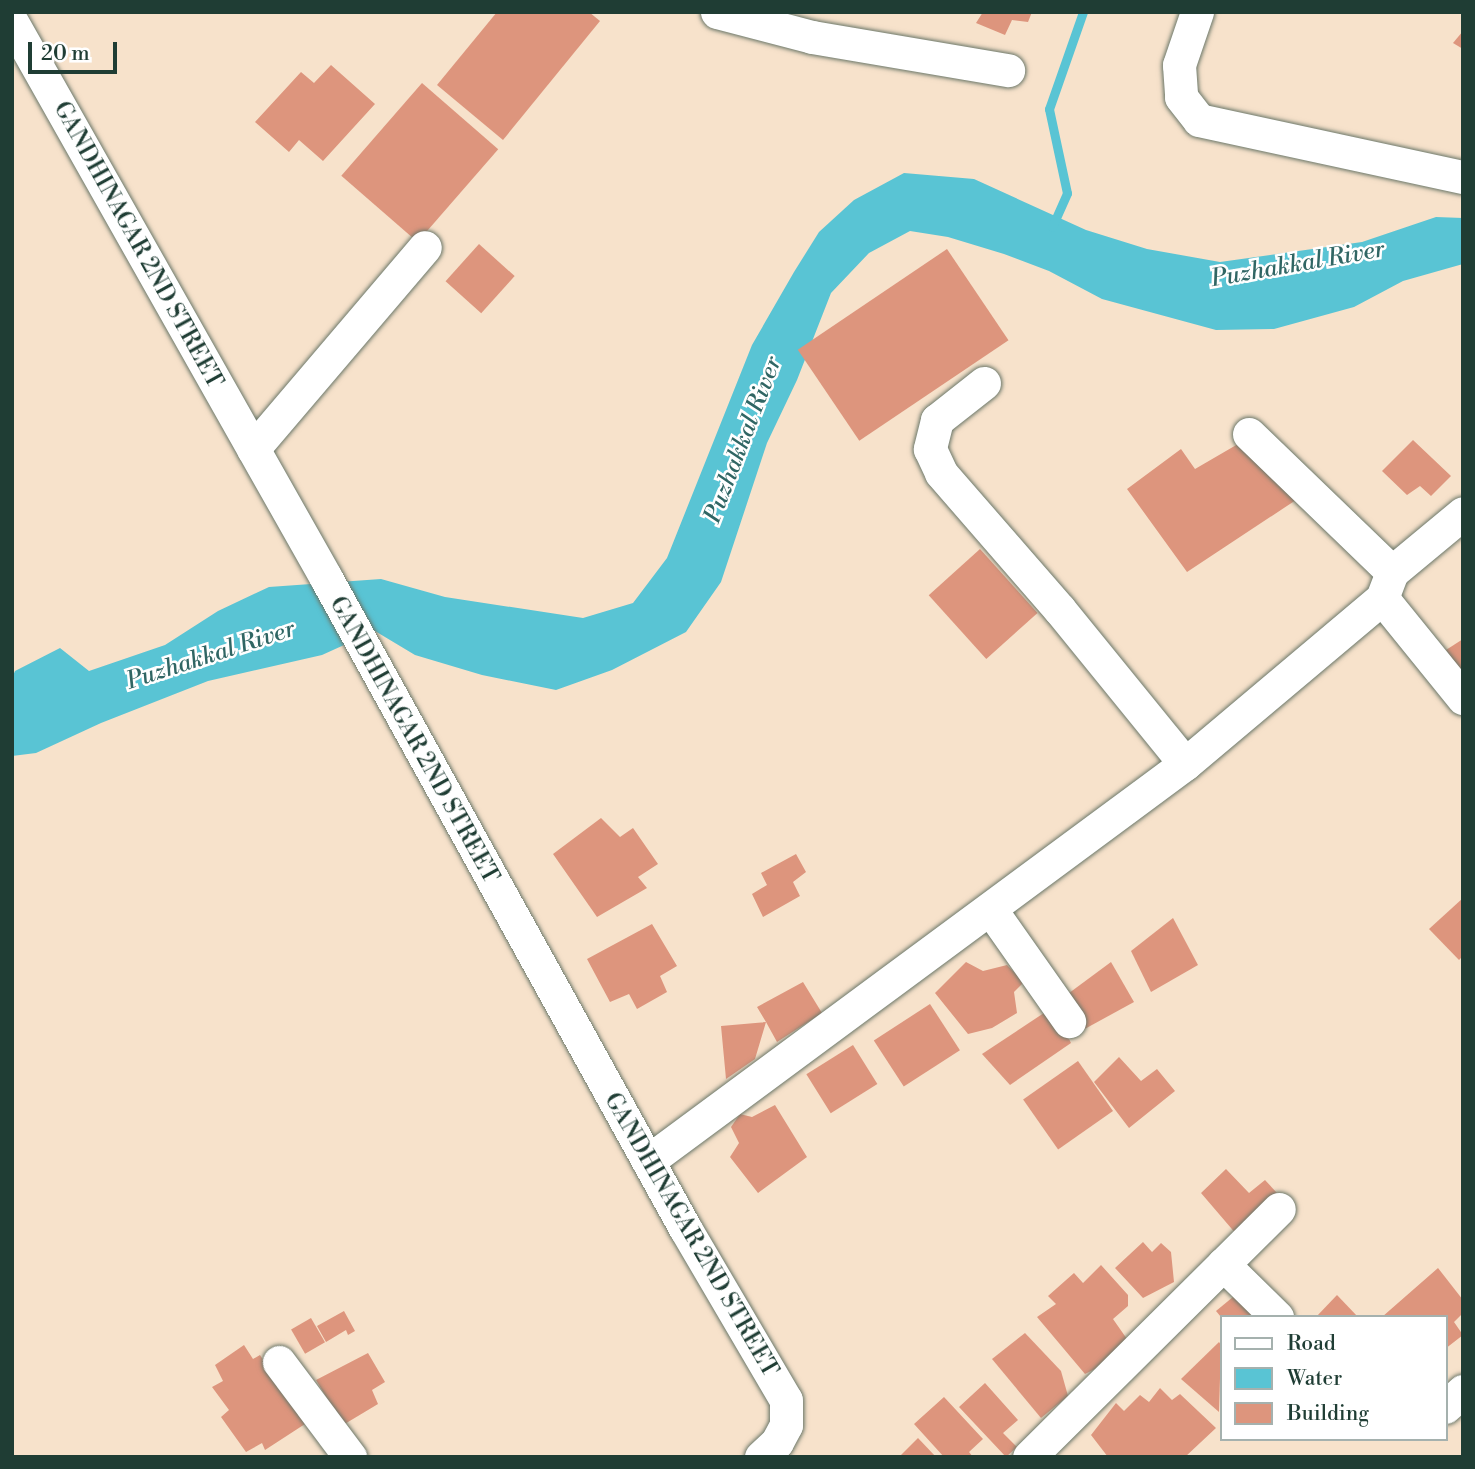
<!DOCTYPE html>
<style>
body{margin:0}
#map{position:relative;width:1475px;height:1469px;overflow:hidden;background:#f7e2cb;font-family:"Libre Bodoni",serif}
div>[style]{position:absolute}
.water>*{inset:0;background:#59c4d4}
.stream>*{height:9px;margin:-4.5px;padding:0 4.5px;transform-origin:4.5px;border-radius:4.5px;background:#59c4d4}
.building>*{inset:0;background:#dd957d;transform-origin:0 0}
.roads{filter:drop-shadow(0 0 2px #6b7769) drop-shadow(0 0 2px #6b7769)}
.minor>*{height:33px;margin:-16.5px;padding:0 16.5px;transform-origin:16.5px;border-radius:16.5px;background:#fff}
span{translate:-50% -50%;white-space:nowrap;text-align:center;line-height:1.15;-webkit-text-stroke:5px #fff;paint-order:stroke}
.street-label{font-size:23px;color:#1f3d34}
.water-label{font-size:24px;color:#306664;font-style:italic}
.frame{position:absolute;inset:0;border:14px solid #1f3d34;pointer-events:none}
.legend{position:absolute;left:1220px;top:1315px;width:228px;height:126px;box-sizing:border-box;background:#fff;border:2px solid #a5b1ae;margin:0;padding:9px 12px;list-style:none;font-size:21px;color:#1f3d34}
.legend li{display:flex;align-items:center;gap:14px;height:35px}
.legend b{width:35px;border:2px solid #a5b1ae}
.scale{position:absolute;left:28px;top:42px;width:89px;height:32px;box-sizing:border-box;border:4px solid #1f3d34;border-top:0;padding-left:9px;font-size:21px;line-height:24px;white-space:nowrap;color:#1f3d34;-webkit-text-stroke:5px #fff;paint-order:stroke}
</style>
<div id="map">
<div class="water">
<div style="clip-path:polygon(904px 173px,974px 179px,1086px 230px,1147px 249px,1220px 262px,1362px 242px,1436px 217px,1463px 218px,1463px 264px,1403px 281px,1354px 307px,1274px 329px,1216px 330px,1102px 299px,1049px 271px,1004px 254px,948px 237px,910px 231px,869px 253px,831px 293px,797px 380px,767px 443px,721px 582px,686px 632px,612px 670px,556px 690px,482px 675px,415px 655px,375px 631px,322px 655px,208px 681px,101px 723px,36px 753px,12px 756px,12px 678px,15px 671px,60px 648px,89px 671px,165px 645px,218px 611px,269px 587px,381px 579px,445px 597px,583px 618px,633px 603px,667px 558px,752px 345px,794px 272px,819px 232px,854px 200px)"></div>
</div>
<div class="stream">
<div style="left:1052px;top:227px;width:37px;rotate:-66deg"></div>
<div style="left:1067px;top:193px;width:86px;rotate:-102.1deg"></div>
<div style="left:1049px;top:109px;width:103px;rotate:-70.7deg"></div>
</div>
<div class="building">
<div style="clip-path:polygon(497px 12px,589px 12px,600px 21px,503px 140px,437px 85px)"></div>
<div style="clip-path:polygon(983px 12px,1032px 12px,1028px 22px,1012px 20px,1005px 35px,976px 23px)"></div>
<div style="clip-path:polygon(1463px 31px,1463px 49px,1453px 43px)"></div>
<div style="clip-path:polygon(331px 65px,375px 104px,323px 161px,299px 140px,289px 152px,255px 122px,301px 72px,314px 83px)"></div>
<div style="left:422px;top:83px;width:101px;height:123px;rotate:41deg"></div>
<div style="left:479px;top:244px;width:48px;height:50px;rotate:42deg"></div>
<div style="left:947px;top:249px;width:110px;height:180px;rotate:56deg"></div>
<div style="clip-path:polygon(1413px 440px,1451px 476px,1431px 496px,1420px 486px,1407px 495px,1382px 471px)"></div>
<div style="clip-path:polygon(1238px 444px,1296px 500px,1187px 572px,1127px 489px,1181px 449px,1195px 469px)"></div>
<div style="left:980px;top:549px;width:86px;height:69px;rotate:48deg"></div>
<div style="clip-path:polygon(1463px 639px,1463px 674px,1446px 650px)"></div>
<div style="clip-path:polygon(601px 818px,620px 837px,633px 828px,658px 864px,638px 877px,647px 888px,597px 917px,553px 854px)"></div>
<div style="clip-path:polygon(796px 854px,806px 872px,793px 882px,800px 896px,763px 917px,752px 894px,767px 885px,761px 873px)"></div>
<div style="clip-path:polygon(1463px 898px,1463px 956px,1459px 960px,1429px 929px)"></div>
<div style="clip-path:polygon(1173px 918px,1198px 965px,1151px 992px,1131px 951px)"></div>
<div style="clip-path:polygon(652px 924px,677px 966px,660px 976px,667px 992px,637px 1009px,629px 994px,610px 1002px,587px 959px)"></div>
<div style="clip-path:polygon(966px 962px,983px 971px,1007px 965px,1024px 982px,1014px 992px,1017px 1013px,992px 1028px,968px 1034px,935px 993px)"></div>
<div style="clip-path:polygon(1111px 962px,1134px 1002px,1081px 1031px,1061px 999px)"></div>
<div style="clip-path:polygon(803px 982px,822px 1013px,777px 1042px,766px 1022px,755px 1059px,726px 1079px,721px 1026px,766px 1022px,757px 1007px)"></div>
<div style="left:930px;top:1004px;width:55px;height:67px;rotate:57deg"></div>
<div style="clip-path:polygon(1053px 1007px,1071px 1043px,1010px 1085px,982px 1054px)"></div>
<div style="left:853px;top:1045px;width:46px;height:55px;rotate:58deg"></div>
<div style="clip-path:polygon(1119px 1057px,1141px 1081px,1157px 1069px,1175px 1091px,1129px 1128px,1094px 1082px)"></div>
<div style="left:1078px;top:1061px;width:61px;height:67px;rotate:55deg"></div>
<div style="clip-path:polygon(775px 1105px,807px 1157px,758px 1193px,730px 1157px,739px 1143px,731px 1127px,740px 1114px,752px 1117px)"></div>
<div style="clip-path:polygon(1226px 1169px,1249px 1193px,1265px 1180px,1278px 1194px,1237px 1235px,1201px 1193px)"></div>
<div style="clip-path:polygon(1143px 1242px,1152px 1252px,1161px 1243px,1171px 1252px,1174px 1282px,1143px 1298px,1115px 1268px)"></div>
<div style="clip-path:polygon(1101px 1265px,1128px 1295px,1128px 1306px,1113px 1319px,1127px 1339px,1111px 1361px,1085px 1374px,1037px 1317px,1056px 1304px,1048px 1296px,1074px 1273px,1083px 1283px)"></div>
<div style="clip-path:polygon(1438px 1268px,1463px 1300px,1463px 1313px,1454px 1322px,1463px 1335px,1445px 1349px,1445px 1317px,1382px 1317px)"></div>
<div style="clip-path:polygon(1239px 1292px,1265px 1317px,1221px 1317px,1216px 1311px)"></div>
<div style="clip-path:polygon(1337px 1295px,1358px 1317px,1316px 1317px)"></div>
<div style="clip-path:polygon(344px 1311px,355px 1331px,348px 1335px,346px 1330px,326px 1342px,317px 1326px)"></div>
<div style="left:311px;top:1318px;width:28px;height:23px;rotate:60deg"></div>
<div style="clip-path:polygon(1025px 1333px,1061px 1371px,1068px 1396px,1041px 1418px,992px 1359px)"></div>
<div style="clip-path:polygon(1219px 1342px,1221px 1345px,1219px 1412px,1181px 1379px)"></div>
<div style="clip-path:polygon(244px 1345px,253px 1359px,260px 1355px,305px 1424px,265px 1450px,262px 1443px,246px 1452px,221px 1417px,229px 1410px,212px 1387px,223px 1381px,215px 1365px)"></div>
<div style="clip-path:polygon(368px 1353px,385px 1382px,372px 1390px,378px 1404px,343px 1425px,316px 1380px)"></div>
<div style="clip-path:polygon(985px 1383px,1018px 1420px,1003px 1433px,1017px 1447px,1006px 1457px,959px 1407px)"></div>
<div style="clip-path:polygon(1160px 1388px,1172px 1400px,1180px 1394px,1216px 1428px,1185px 1457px,1108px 1457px,1091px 1435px,1116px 1403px,1124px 1411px,1140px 1395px,1149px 1402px)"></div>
<div style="clip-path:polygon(944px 1397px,983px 1439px,969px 1452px,973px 1457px,944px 1457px,914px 1424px)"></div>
<div style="clip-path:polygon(918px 1438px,936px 1457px,899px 1457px)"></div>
</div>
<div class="roads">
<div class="minor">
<div style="left:717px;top:12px;width:98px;rotate:14.7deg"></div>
<div style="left:812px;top:37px;width:199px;rotate:9.6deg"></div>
<div style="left:1197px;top:12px;width:56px;rotate:108.8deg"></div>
<div style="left:1179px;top:65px;width:32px;rotate:86deg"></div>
<div style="left:1181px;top:97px;width:29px;rotate:52deg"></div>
<div style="left:1199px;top:120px;width:270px;rotate:12.2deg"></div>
<div style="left:12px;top:22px;width:639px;rotate:60.54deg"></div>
<div style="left:326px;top:578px;width:743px;rotate:61.09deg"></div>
<div style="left:685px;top:1228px;width:199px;rotate:59.6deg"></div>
<div style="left:786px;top:1400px;width:25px;rotate:90deg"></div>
<div style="left:786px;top:1425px;width:19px;rotate:118deg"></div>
<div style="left:777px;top:1442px;width:22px;rotate:137deg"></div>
<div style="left:984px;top:383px;width:60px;rotate:141.8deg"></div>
<div style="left:937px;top:420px;width:30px;rotate:104deg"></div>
<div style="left:930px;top:449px;width:26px;rotate:65deg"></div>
<div style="left:941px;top:473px;width:181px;rotate:49deg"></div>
<div style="left:1060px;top:610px;width:198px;rotate:50.9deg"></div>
<div style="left:1249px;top:434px;width:199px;rotate:44deg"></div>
<div style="left:253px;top:449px;width:265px;rotate:-49.6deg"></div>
<div style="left:1384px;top:593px;width:22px;rotate:-69deg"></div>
<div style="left:1392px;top:572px;width:92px;rotate:-39.7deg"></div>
<div style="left:991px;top:910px;width:136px;rotate:54.9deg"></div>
<div style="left:648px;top:1161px;width:668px;rotate:-36.48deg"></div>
<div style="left:1185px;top:764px;width:258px;rotate:-40.1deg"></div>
<div style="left:1382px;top:598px;width:129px;rotate:51deg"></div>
<div style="left:1223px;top:1264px;width:76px;rotate:44.5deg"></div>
<div style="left:279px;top:1362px;width:119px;rotate:53.2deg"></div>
<div style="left:1445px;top:1407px;width:24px;rotate:-42deg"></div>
<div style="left:1029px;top:1457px;width:352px;rotate:-44.8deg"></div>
</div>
</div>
<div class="street-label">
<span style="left:138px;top:245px;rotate:61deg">GANDHINAGAR 2ND STREET</span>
<span style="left:414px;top:740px;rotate:61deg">GANDHINAGAR 2ND STREET</span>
<span style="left:691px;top:1235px;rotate:60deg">GANDHINAGAR 2ND STREET</span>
</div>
<div class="water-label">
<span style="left:1298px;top:265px;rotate:-10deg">Puzhakkal River</span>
<span style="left:744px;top:440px;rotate:-69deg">Puzhakkal River</span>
<span style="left:211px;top:656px;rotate:-18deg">Puzhakkal River</span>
</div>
<div class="frame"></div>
<ul class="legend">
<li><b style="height:9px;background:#fff"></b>Road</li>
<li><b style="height:19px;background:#59c4d4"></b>Water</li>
<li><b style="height:19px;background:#dd957d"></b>Building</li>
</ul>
<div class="scale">20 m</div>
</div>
